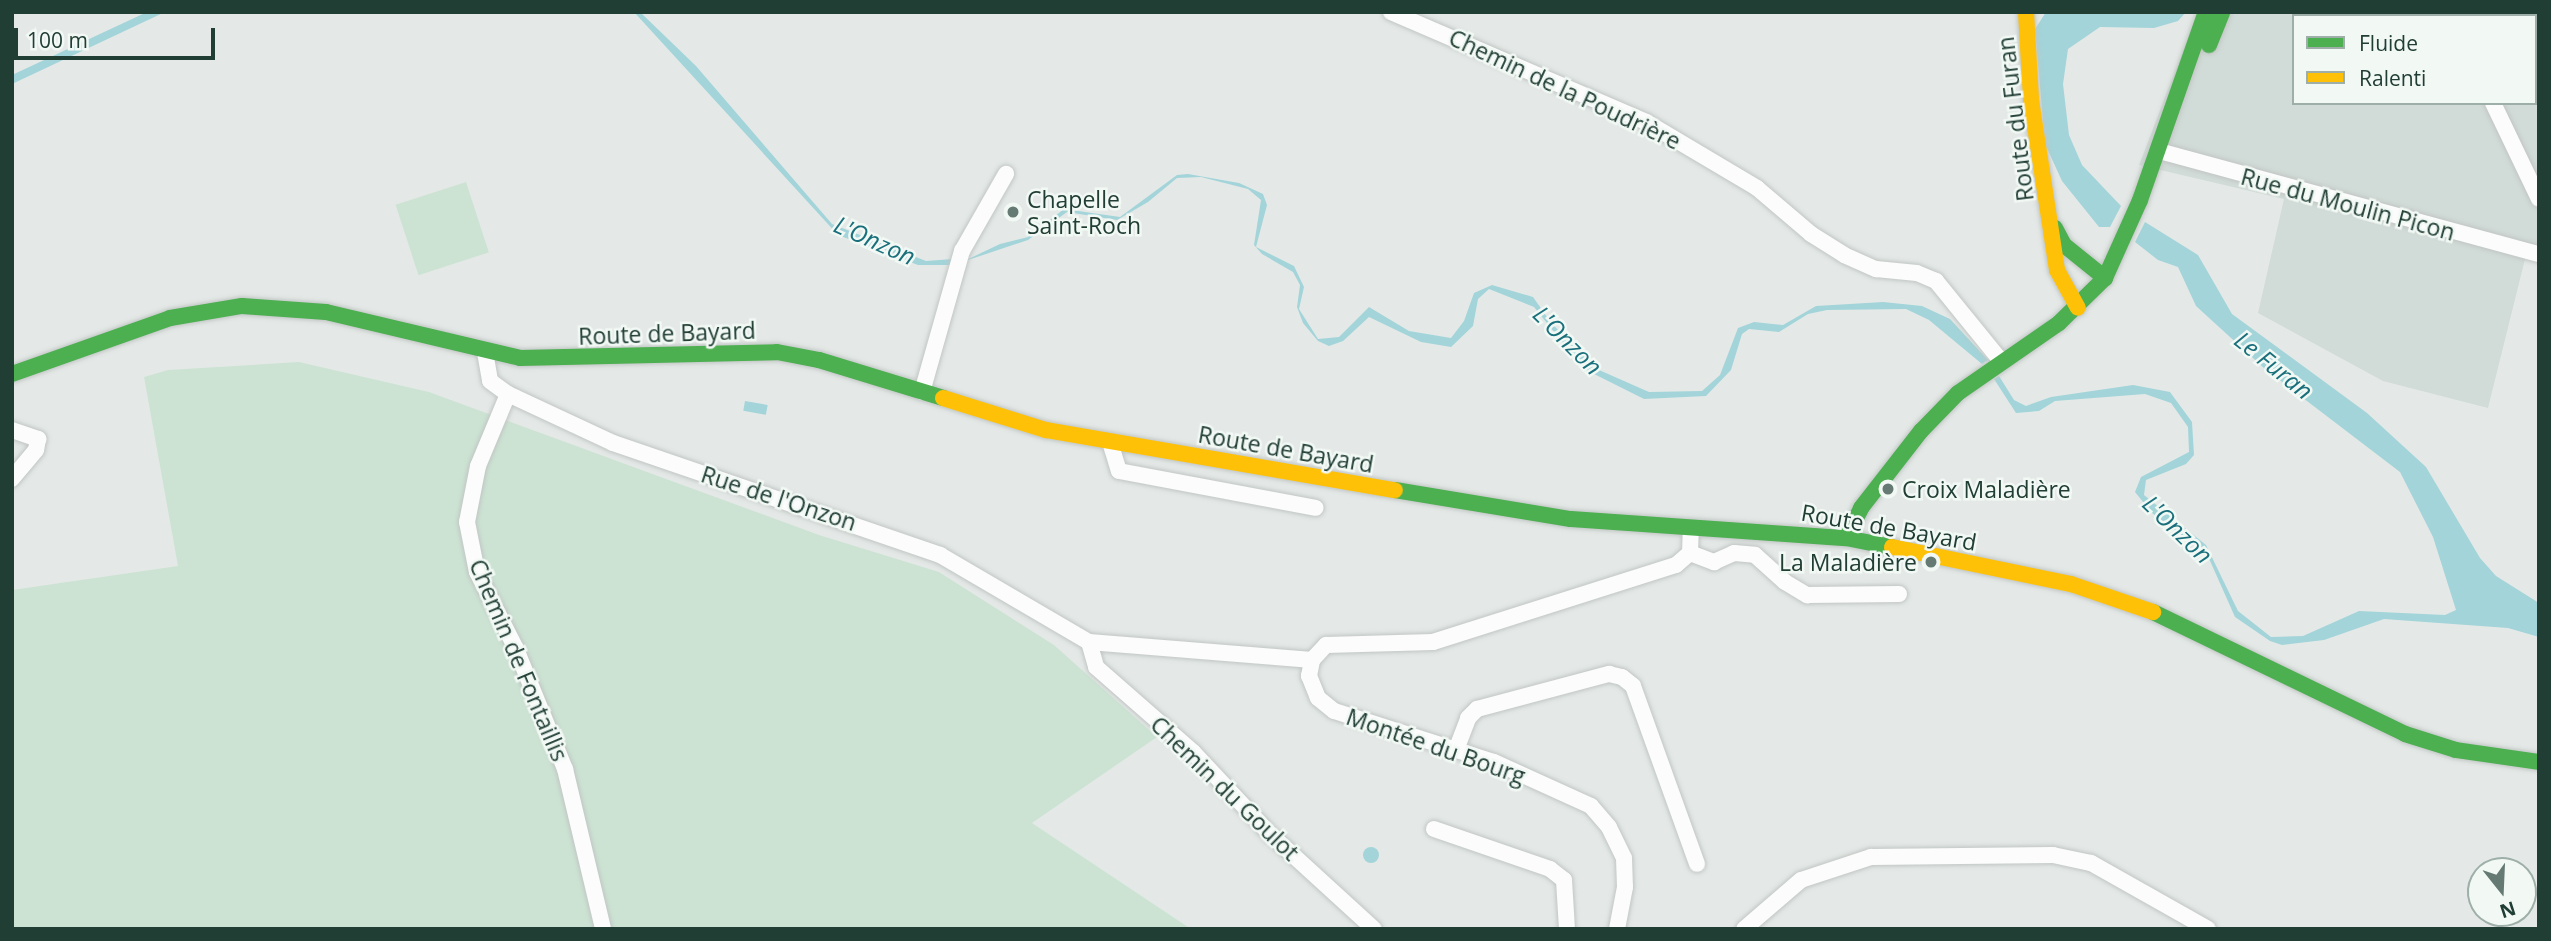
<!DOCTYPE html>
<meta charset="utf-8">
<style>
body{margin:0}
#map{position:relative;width:2551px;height:941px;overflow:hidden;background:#e4e9e7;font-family:"Open Sans",sans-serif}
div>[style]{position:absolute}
.built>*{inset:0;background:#d1dbd7}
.green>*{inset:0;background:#cce3d3;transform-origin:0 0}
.water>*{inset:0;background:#a3d4d9;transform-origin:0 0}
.round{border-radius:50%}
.roads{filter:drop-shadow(0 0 2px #c1c6c4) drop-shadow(0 0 2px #c1c6c4)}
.street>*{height:16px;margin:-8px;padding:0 8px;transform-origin:8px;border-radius:8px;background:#fbfcfb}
.fast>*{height:16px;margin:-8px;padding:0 8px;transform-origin:8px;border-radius:8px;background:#4caf50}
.slow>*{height:16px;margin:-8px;padding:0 8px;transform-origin:8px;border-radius:8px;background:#ffc107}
.dots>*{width:19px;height:19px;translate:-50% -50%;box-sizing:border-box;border:4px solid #f2f9f5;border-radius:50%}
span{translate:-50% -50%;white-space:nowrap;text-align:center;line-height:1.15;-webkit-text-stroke:5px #f2f9f5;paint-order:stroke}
.street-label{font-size:23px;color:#213e35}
.poi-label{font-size:23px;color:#213e35}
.left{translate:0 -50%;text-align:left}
.right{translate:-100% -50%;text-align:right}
.water-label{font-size:24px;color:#196f7b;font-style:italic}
.frame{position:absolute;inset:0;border:14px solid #213e35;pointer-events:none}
.legend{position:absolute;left:2292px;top:14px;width:245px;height:91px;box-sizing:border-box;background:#f2f9f5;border:2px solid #9eaea8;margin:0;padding:9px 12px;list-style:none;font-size:21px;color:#213e35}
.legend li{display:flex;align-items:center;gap:14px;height:35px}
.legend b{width:35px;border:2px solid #9eaea8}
.north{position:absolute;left:2467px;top:857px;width:70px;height:70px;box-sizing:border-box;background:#f2f9f5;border:2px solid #9eaea8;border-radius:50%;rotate:162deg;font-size:19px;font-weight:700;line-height:28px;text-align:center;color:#213e35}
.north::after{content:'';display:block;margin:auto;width:24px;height:32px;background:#657a73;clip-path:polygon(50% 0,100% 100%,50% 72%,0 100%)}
.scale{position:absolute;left:14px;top:28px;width:201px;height:32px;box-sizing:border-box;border:4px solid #213e35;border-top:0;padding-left:9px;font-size:21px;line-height:24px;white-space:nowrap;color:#213e35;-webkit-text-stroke:5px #f2f9f5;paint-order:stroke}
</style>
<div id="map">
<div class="built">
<div style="clip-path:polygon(evenodd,2198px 12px,2539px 12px,2539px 248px,2528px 247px,2488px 408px,2383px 381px,2258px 313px,2284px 199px,2139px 165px,2198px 12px,2294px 16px,2535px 16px,2535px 103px,2294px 103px,2294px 16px)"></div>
</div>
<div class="green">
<div style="left:466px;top:182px;width:74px;height:74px;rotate:72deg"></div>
<div style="clip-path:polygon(299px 362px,429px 392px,819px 535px,939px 572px,1054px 645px,1157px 737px,1032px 823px,1191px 929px,12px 929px,12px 590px,178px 566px,144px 377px,168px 370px)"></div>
</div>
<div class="water">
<div style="clip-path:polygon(147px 12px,165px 12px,12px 84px,12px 75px)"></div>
<div style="clip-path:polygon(634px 12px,640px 12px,696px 66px,832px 224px,926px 261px,953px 259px,956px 265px,918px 265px,838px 235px)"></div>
<div style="clip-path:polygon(2046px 12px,2186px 12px,2178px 21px,2154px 28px,2100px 27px,2068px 49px,2063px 84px,2069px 135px,2082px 165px,2121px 206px,2110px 227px,2099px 227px,2062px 181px,2045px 144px,2035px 29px)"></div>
<div style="clip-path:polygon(1188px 174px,1239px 183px,1263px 194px,1267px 205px,1256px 247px,1294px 266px,1304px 287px,1299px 309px,1318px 339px,1339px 337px,1369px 307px,1409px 331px,1451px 338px,1464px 321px,1474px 293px,1492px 285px,1533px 297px,1552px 324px,1599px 370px,1649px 392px,1702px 391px,1720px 375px,1738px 328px,1754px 322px,1783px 325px,1816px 306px,1883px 302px,1922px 306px,1950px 319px,1988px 360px,1982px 364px,1929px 320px,1906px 309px,1827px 310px,1808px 314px,1779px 332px,1749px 329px,1742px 334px,1731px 370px,1706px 396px,1644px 399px,1584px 369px,1534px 307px,1489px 289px,1478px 299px,1473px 326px,1451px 347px,1421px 342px,1369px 317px,1343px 341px,1329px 346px,1318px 341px,1303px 323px,1297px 307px,1300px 285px,1293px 272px,1262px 254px,1254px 245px,1261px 200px,1248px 189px,1201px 177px,1177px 178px,1148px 202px,1117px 220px,1067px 212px,1028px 240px,962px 262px,1000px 244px,1028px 237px,1064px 209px,1120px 217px,1177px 175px)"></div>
<div style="clip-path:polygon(2145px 222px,2198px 255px,2232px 314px,2367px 413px,2426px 467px,2480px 558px,2496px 576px,2539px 603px,2539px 637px,2508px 628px,2384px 619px,2324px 640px,2282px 645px,2270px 641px,2235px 617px,2207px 554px,2152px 513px,2135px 492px,2141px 477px,2189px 452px,2188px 427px,2171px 403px,2145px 394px,2055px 401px,2039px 411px,2016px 413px,1994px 379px,1999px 376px,2014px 400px,2026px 406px,2051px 397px,2133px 385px,2170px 392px,2192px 422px,2194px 455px,2186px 464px,2146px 480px,2144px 495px,2206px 545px,2238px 611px,2271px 637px,2303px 636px,2359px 611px,2445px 615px,2456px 610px,2433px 537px,2400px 472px,2265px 369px,2196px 306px,2178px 267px,2158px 260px,2135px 242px)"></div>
<div style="left:745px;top:401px;width:23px;height:10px;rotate:10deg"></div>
<div class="round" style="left:1363px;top:847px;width:16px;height:16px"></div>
</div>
<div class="roads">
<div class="street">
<div style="left:1391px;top:12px;width:278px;rotate:23.3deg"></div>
<div style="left:1646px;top:122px;width:129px;rotate:30.7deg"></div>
<div style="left:1757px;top:188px;width:71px;rotate:40.4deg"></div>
<div style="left:1811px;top:234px;width:39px;rotate:32deg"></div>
<div style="left:1844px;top:255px;width:35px;rotate:24deg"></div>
<div style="left:1876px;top:269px;width:41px;rotate:5.6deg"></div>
<div style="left:1917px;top:273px;width:21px;rotate:23deg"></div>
<div style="left:1936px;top:281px;width:103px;rotate:50.9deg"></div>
<div style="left:2450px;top:12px;width:4px;rotate:63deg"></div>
<div style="left:2493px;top:103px;width:106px;rotate:64.4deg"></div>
<div style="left:2159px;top:151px;width:394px;rotate:15.2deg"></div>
<div style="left:485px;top:352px;width:29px;rotate:80deg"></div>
<div style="left:490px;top:381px;width:22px;rotate:36deg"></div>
<div style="left:508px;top:394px;width:116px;rotate:25deg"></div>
<div style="left:613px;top:443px;width:346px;rotate:18.9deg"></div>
<div style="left:940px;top:555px;width:173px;rotate:30.3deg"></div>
<div style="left:1089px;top:642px;width:224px;rotate:4.6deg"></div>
<div style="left:922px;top:392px;width:147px;rotate:-74.2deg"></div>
<div style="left:962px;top:251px;width:89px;rotate:-60.3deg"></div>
<div style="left:508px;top:394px;width:78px;rotate:112.6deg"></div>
<div style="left:478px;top:466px;width:57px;rotate:101.1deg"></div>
<div style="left:467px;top:522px;width:51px;rotate:78.7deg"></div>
<div style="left:477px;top:572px;width:86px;rotate:63.1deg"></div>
<div style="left:516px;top:649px;width:130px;rotate:67.8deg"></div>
<div style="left:565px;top:769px;width:164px;rotate:76.6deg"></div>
<div style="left:12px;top:430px;width:28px;rotate:19deg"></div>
<div style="left:38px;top:439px;width:11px;rotate:100deg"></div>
<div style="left:36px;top:450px;width:38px;rotate:130deg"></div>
<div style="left:1110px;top:442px;width:30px;rotate:73deg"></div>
<div style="left:1119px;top:471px;width:200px;rotate:10.6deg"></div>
<div style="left:1690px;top:553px;width:26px;rotate:21deg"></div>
<div style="left:1714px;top:562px;width:22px;rotate:-24deg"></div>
<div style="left:1734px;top:553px;width:21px;rotate:5deg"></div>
<div style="left:1755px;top:555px;width:40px;rotate:42deg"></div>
<div style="left:1785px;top:582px;width:26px;rotate:31deg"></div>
<div style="left:1807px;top:595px;width:92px;rotate:-0.6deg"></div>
<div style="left:1089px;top:642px;width:26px;rotate:74deg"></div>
<div style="left:1096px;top:667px;width:129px;rotate:41.2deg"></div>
<div style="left:1193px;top:752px;width:114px;rotate:46.8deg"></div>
<div style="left:1271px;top:835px;width:139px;rotate:42.4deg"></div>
<div style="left:1456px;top:750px;width:34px;rotate:-69deg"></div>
<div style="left:1468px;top:718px;width:13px;rotate:-45deg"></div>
<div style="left:1477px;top:709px;width:137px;rotate:-14.9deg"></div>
<div style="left:1609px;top:674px;width:13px;rotate:13deg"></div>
<div style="left:1622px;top:677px;width:14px;rotate:39deg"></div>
<div style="left:1633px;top:686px;width:189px;rotate:70.2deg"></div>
<div style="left:1434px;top:829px;width:123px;rotate:19deg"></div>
<div style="left:1550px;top:869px;width:18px;rotate:38deg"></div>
<div style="left:1564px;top:880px;width:49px;rotate:86.5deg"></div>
<div style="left:1617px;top:929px;width:43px;rotate:-79.2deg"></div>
<div style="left:1625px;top:887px;width:29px;rotate:-92deg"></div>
<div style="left:1624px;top:858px;width:34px;rotate:-116deg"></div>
<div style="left:1609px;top:827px;width:28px;rotate:-131deg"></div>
<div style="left:1591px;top:806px;width:107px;rotate:-155.6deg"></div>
<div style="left:1494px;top:762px;width:168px;rotate:-162.3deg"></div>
<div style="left:1334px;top:711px;width:21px;rotate:-141deg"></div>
<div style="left:1318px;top:698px;width:24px;rotate:-112deg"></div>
<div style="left:1309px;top:676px;width:16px;rotate:-79deg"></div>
<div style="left:1312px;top:660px;width:21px;rotate:-47deg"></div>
<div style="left:1326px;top:645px;width:107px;rotate:-1.6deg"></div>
<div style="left:1433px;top:642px;width:255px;rotate:-17.6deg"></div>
<div style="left:1676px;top:565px;width:18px;rotate:-41deg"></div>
<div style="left:1690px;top:553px;width:24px;rotate:-88deg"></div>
<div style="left:1744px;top:929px;width:75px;rotate:-40.7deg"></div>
<div style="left:1801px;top:880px;width:74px;rotate:-18.2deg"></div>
<div style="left:1871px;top:857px;width:182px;rotate:-0.6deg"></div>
<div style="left:2053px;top:855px;width:39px;rotate:12deg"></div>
<div style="left:2091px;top:863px;width:134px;rotate:29.4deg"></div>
</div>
<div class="fast">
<div style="left:2209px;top:45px;width:35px;rotate:-68deg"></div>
<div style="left:2055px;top:228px;width:19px;rotate:62deg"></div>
<div style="left:2064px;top:245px;width:53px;rotate:38.8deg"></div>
<div style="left:12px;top:374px;width:168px;rotate:-19.5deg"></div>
<div style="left:170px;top:318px;width:73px;rotate:-9.5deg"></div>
<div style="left:242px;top:306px;width:84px;rotate:4.1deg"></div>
<div style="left:326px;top:312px;width:199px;rotate:13.3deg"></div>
<div style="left:520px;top:358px;width:257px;rotate:-1.3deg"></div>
<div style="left:777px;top:352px;width:43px;rotate:10.8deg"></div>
<div style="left:819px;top:360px;width:130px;rotate:17deg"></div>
<div style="left:1395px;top:490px;width:178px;rotate:9.4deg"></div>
<div style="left:1571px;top:519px;width:276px;rotate:4deg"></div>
<div style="left:1846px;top:538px;width:47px;rotate:11.1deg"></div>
<div style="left:1846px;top:538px;width:34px;rotate:-63deg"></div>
<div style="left:1861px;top:508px;width:98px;rotate:-52.1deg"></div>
<div style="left:1921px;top:431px;width:53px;rotate:-45.8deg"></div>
<div style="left:1958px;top:393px;width:123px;rotate:-34.7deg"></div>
<div style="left:2059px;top:323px;width:64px;rotate:-44.4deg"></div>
<div style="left:2105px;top:278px;width:85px;rotate:-65.8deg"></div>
<div style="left:2140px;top:200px;width:199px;rotate:-70.7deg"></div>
<div style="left:2153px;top:612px;width:280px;rotate:25.8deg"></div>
<div style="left:2405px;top:734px;width:53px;rotate:17.4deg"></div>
<div style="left:2456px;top:750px;width:84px;rotate:8.2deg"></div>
</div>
<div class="slow">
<div style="left:2026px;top:12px;width:88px;rotate:86.7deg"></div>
<div style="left:2031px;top:100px;width:172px;rotate:81.3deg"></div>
<div style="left:2057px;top:270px;width:43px;rotate:61.1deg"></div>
<div style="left:943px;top:398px;width:108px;rotate:17.3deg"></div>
<div style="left:1046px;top:430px;width:354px;rotate:9.8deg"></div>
<div style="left:1892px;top:547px;width:183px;rotate:11.7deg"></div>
<div style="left:2071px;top:584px;width:87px;rotate:18.9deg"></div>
</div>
</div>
<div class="dots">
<div style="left:1013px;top:212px;background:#657a73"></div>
<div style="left:1888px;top:489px;background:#657a73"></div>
<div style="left:1931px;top:562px;background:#657a73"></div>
</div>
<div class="street-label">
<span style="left:1565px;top:89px;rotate:25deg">Chemin de la Poudrière</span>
<span style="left:2015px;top:119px;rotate:-97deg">Route du Furan</span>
<span style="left:2348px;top:204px;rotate:15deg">Rue du Moulin Picon</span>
<span style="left:667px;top:333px;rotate:-2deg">Route de Bayard</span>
<span style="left:1286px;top:449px;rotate:10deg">Route de Bayard</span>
<span style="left:779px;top:498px;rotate:18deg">Rue de l'Onzon</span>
<span style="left:1889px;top:527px;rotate:10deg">Route de Bayard</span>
<span style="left:519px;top:660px;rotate:67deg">Chemin de Fontaillis</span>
<span style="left:1436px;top:746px;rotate:19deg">Montée du Bourg</span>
<span style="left:1225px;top:788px;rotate:44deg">Chemin du Goulot</span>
</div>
<div class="poi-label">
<span class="left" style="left:1027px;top:212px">Chapelle<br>Saint-Roch</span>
<span class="left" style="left:1902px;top:489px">Croix Maladière</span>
<span class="right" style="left:1917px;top:562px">La Maladière</span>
</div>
<div class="water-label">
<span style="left:875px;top:240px;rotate:24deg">L'Onzon</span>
<span style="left:1568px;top:340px;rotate:45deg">L'Onzon</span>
<span style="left:2274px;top:365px;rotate:39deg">Le Furan</span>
<span style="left:2178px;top:529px;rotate:44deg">L'Onzon</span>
</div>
<div class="frame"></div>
<ul class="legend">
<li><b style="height:9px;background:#4caf50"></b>Fluide</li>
<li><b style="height:9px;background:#ffc107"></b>Ralenti</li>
</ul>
<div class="north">N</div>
<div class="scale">100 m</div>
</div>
